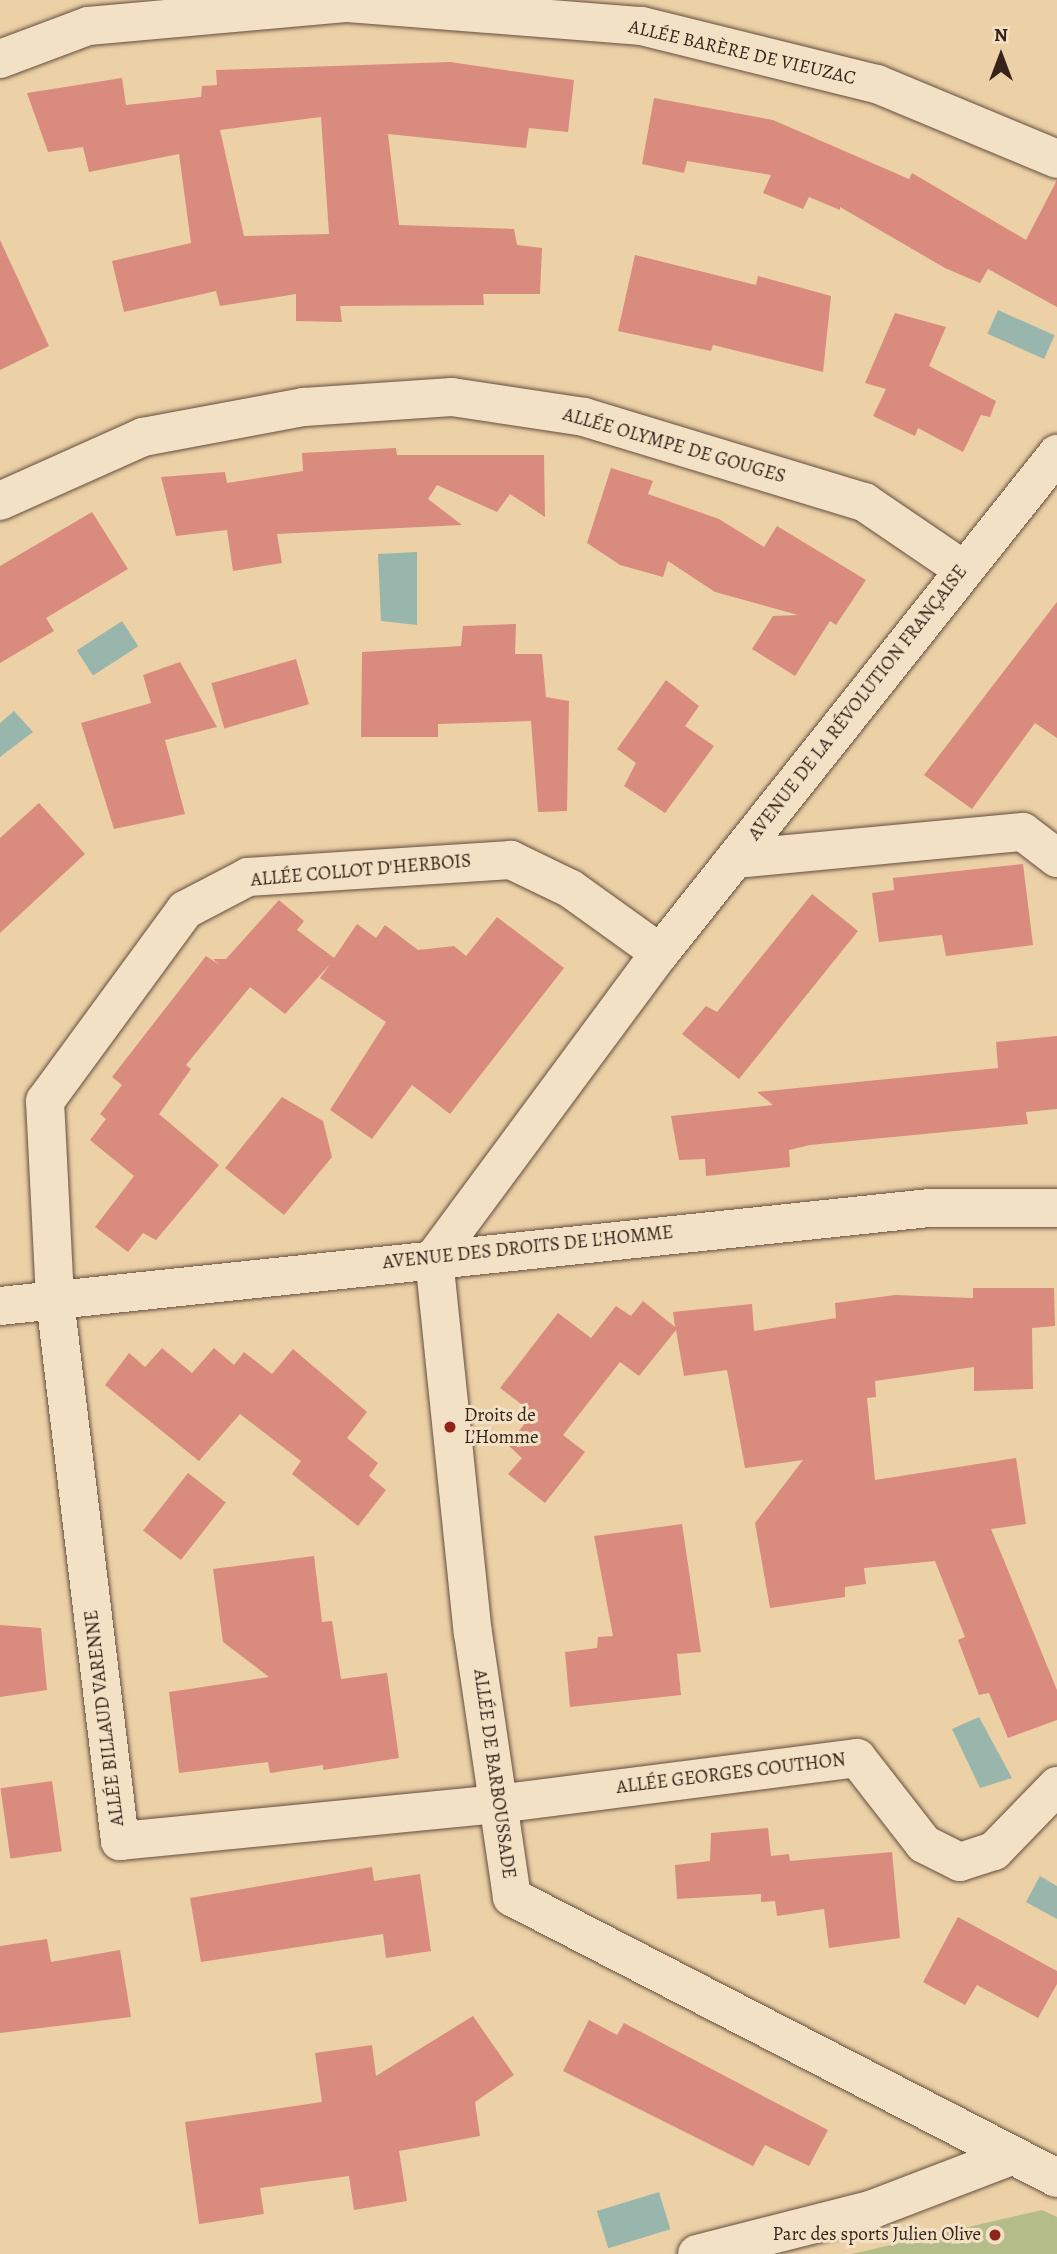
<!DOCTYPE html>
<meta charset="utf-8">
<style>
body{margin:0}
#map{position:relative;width:1057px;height:2254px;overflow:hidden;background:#ecd1a7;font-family:Alegreya,serif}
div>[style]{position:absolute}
.green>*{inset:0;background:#b4bc89}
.water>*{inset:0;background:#99b6ac;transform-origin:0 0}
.building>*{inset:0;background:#d98b7e;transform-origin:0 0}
.roads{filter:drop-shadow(0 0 2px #644e3d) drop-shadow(0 0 2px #644e3d)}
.minor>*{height:38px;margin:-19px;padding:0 19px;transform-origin:19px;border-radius:19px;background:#f3e1c6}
.dots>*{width:19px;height:19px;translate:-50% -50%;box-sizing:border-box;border:4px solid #f3e1c6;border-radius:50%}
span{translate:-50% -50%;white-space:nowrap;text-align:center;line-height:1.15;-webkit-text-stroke:6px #f3e1c6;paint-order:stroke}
.street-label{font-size:19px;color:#37231a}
.poi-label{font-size:19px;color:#37231a}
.left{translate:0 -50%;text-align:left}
.right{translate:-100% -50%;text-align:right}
.north{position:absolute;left:966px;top:21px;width:70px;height:70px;-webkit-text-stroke:5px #f3e1c6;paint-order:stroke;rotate:0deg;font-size:19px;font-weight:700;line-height:28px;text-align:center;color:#37231a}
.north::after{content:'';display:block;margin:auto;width:24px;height:32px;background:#37231a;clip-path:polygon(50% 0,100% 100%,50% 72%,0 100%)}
</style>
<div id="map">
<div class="green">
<div style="clip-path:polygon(1042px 2210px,1057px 2217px,1057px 2254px,852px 2254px)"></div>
</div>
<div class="water">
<div style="left:998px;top:310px;width:62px;height:26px;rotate:24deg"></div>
<div style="clip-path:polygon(417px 552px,417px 625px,381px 621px,378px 554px)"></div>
<div style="left:122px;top:621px;width:30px;height:54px;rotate:57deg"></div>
<div style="clip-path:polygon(14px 711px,33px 732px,0 757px,0 723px)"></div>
<div style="clip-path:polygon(979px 1717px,1012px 1778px,980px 1788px,952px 1729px)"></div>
<div style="clip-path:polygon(1040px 1876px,1057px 1886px,1057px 1919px,1026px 1902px)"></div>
<div style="left:659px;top:2192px;width:39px;height:65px;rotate:73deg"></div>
</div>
<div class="building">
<div style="clip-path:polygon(evenodd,450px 62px,574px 80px,568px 132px,529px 128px,526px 148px,388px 134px,399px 225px,514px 229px,517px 245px,542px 248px,540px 294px,483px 294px,484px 305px,340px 306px,342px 322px,296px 321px,296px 294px,220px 306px,216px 291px,124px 312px,112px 261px,191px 243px,179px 154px,89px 172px,83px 147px,48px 152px,27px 93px,122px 78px,126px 105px,201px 97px,202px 86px,217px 85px,216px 70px,450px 62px,321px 117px,329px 234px,244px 236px,220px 130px,321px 117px)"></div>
<div style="clip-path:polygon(654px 98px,773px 120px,909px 179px,912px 173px,1026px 240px,1057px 180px,1057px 307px,988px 269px,980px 283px,945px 268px,840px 207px,840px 210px,809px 197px,803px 209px,763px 193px,771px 175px,687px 161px,684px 173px,642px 164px)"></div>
<div style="clip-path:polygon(0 240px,49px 346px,0 370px)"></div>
<div style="clip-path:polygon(635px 255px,756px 285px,758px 276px,831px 296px,823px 372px,713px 345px,711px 351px,618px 331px)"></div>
<div style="clip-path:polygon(895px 313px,946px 327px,929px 366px,996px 401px,990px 417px,981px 415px,963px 452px,918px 428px,915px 436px,873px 416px,886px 389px,865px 383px)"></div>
<div style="clip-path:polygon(396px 448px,397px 455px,544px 455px,545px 517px,510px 494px,497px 512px,437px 485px,428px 499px,462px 525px,277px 534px,282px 563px,233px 571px,227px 530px,176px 536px,161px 477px,225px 472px,227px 483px,303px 471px,302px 453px)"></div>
<div style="clip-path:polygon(611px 468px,653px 481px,648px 494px,719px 519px,764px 547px,777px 526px,866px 580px,836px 625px,830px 621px,795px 676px,752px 649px,773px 616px,798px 615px,715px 592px,668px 561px,663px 577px,620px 565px,587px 543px)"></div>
<div style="clip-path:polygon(92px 512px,128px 569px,46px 618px,54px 631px,0 663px,0 566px)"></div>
<div style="clip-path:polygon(1057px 602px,1057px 738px,1035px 723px,972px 809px,924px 775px)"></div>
<div style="clip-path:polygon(516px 624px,515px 654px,542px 654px,546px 697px,569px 701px,567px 811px,538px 812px,531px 721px,438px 724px,438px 737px,361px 737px,362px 652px,461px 646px,463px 626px)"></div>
<div style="left:296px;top:659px;width:47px;height:88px;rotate:74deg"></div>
<div style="clip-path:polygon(180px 662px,217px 727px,165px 740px,185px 814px,114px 829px,81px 723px,151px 703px,143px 675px)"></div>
<div style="clip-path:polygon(666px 680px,699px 706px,685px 726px,714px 746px,665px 813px,624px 786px,636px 763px,617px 749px)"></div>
<div style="clip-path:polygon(39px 803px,85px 854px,0 933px,0 838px)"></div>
<div style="clip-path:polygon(1023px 864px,1033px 945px,946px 956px,942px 935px,879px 942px,872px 893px,894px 890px,893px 878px)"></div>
<div style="clip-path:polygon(812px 894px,858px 931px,739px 1079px,682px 1034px,706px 1006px,717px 1012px)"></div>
<div style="clip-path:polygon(279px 900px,304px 921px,297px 930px,334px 958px,357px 924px,376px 938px,385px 925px,418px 950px,454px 946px,466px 956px,497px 917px,564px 968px,450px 1114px,412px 1085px,372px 1139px,330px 1110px,386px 1022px,320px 978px,330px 964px,285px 1014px,250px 987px,186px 1065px,191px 1069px,159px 1114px,219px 1165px,156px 1240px,143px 1233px,128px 1252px,95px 1227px,134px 1176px,90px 1140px,106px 1119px,100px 1114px,122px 1085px,112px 1077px,206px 956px,220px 965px,213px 959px,226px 959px)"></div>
<div style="clip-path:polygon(1057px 1036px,1057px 1109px,1026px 1112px,1028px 1124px,810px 1145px,789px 1150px,790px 1167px,706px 1176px,705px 1159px,679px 1160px,671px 1116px,773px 1105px,757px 1092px,998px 1068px,996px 1042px)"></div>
<div style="clip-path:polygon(282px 1097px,323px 1121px,332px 1157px,284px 1215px,225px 1168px)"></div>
<div style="clip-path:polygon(973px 1288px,1054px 1288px,1055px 1326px,1032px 1328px,1033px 1389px,974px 1391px,974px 1367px,875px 1381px,876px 1397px,867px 1398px,875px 1480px,1016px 1458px,1026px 1524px,991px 1529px,1057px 1690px,1057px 1720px,1008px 1738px,989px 1693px,979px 1695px,958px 1640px,965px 1637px,935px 1561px,864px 1568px,866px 1584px,845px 1587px,845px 1597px,770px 1608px,755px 1523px,803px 1460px,745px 1468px,727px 1370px,684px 1376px,676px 1330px,639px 1376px,620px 1362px,563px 1435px,585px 1452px,545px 1503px,508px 1474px,522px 1458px,508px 1445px,533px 1413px,500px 1388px,558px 1313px,591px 1338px,616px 1306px,631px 1316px,643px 1301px,675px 1327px,673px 1312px,752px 1304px,754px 1331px,836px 1318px,835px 1303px,895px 1295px,973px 1298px)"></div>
<div style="clip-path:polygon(162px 1348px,192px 1373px,214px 1348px,234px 1365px,244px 1352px,272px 1374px,293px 1349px,367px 1412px,347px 1438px,378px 1463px,369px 1476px,386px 1490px,358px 1526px,292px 1474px,301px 1461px,240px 1414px,199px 1461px,105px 1385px,129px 1353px,145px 1367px)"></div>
<div style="left:188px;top:1473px;width:48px;height:73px;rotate:38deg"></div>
<div style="clip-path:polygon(682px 1524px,701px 1652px,677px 1654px,681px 1695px,570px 1707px,565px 1652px,597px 1648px,598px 1637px,613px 1636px,594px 1536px)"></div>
<div style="clip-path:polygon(314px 1556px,322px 1622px,332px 1621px,341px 1679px,387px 1673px,399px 1758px,323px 1770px,323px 1765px,270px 1773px,268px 1762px,179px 1773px,169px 1692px,269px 1677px,223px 1642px,213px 1569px)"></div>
<div style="clip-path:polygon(0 1625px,41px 1628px,47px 1690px,0 1697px)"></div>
<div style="left:52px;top:1781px;width:71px;height:52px;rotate:82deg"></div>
<div style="clip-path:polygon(768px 1828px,771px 1856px,789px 1854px,790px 1861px,892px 1852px,900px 1938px,829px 1948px,824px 1909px,777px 1916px,775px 1901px,761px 1902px,761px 1894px,677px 1899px,675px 1865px,710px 1861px,711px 1833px)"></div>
<div style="clip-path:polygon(372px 1867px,374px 1881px,420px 1874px,431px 1951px,386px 1958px,383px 1934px,201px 1962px,190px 1898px)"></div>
<div style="clip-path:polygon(958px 1917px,1057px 1971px,1057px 1984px,1038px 2018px,977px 1985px,965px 2005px,923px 1982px)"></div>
<div style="clip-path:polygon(47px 1939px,51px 1962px,120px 1950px,131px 2017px,0 2033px,0 1946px)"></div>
<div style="clip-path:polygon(473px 2016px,514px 2075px,475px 2102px,480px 2136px,399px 2151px,407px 2201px,354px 2210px,349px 2176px,260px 2188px,264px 2214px,199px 2224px,185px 2122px,322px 2102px,315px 2053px,372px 2045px,376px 2076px)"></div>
<div style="clip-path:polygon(589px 2020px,617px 2035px,624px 2023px,828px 2130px,809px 2166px,765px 2145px,753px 2166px,563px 2071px)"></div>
</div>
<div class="roads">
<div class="minor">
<div style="left:0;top:59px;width:94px;rotate:-20.6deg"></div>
<div style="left:88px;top:26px;width:261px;rotate:-5.1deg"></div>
<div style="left:348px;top:3px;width:295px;rotate:4.5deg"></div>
<div style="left:642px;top:26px;width:242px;rotate:13.9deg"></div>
<div style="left:877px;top:84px;width:195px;rotate:22.6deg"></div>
<div style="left:0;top:501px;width:157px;rotate:-24.1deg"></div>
<div style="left:143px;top:437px;width:164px;rotate:-10.6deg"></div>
<div style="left:304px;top:407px;width:148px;rotate:-3.9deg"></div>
<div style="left:452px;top:397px;width:134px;rotate:8.6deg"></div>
<div style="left:584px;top:417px;width:293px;rotate:16.9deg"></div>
<div style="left:864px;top:502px;width:121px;rotate:34.2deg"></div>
<div style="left:735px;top:859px;width:289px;rotate:-5.4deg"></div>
<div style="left:1023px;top:832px;width:43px;rotate:37.4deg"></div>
<div style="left:660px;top:953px;width:110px;rotate:-144.3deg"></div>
<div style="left:571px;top:889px;width:67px;rotate:-154.2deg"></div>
<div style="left:511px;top:860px;width:264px;rotate:176.3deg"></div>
<div style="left:248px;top:877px;width:71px;rotate:152.4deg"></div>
<div style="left:185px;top:910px;width:237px;rotate:126.2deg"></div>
<div style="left:45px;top:1101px;width:199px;rotate:87.1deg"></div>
<div style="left:55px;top:1300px;width:545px;rotate:83.15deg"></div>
<div style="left:120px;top:1841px;width:380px;rotate:-5.6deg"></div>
<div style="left:498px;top:1804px;width:362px;rotate:-7.3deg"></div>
<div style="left:857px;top:1758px;width:109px;rotate:52.1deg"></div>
<div style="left:924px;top:1844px;width:40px;rotate:26.6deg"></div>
<div style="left:960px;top:1862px;width:36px;rotate:-18deg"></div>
<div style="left:994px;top:1851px;width:91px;rotate:-45.9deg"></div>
<div style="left:434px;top:1258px;width:377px;rotate:84.1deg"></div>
<div style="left:473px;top:1633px;width:267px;rotate:81.6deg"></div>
<div style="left:512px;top:1897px;width:613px;rotate:27.28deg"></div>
<div style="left:434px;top:1258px;width:380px;rotate:-53.5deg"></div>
<div style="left:660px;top:953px;width:638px;rotate:-51.49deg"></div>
<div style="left:0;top:1306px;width:934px;rotate:-6.02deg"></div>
<div style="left:929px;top:1208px;width:128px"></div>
<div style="left:697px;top:2254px;width:182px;rotate:-14.3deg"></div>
<div style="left:873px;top:2209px;width:148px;rotate:-21deg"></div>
</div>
</div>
<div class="dots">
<div style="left:450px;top:1427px;background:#8f2418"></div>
<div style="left:995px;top:2235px;background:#8f2418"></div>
</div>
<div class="street-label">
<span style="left:742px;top:53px;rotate:13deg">ALLÉE BARÈRE DE VIEUZAC</span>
<span style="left:674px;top:446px;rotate:16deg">ALLÉE OLYMPE DE GOUGES</span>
<span style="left:858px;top:703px;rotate:-52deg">AVENUE DE LA RÉVOLUTION FRANÇAISE</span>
<span style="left:361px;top:871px;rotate:-5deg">ALLÉE COLLOT D'HERBOIS</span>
<span style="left:528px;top:1248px;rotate:-6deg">AVENUE DES DROITS DE L'HOMME</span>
<span style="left:105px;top:1718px;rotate:-97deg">ALLÉE BILLAUD VARENNE</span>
<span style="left:494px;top:1774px;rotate:82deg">ALLÉE DE BARBOUSSADE</span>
<span style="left:731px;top:1774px;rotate:-7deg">ALLÉE GEORGES COUTHON</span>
</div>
<div class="poi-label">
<span class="left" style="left:464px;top:1427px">Droits de<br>L’Homme</span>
<span class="right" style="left:981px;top:2235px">Parc des sports Julien Olive</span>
</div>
<div class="north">N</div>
</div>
